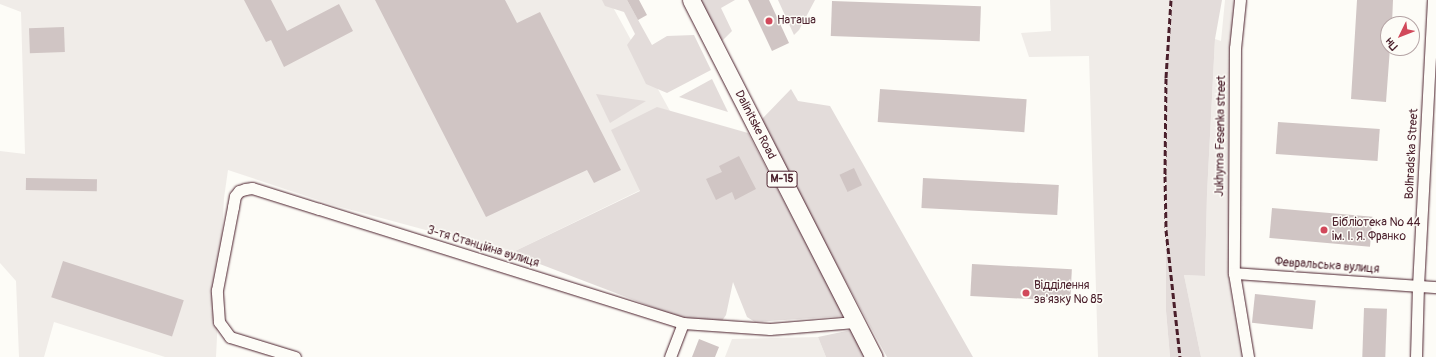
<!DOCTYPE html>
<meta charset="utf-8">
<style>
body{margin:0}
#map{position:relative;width:1436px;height:357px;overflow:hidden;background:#fdfcf7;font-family:Pangolin,sans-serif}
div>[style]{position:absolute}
.built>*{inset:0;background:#f0ece8}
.green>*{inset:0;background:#e3dcda}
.building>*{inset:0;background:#d0c5c4;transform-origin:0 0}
.roads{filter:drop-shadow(0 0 1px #4a1f2b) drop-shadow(0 0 1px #4a1f2b)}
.minor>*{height:11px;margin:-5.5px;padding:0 5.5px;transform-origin:5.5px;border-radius:5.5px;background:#fdfcf7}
.primary>*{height:17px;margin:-8.5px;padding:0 8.5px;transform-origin:8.5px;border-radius:8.5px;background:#fdfcf7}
.rail>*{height:3px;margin-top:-1.5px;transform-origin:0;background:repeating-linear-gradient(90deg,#4a1f2b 0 6px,transparent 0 9px)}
.dots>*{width:11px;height:11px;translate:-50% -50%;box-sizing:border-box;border:2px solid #fdfcf7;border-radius:50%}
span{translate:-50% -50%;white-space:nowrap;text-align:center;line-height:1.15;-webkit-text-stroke:3px #fdfcf7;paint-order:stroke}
.shield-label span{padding:1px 3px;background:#fdfcf7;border:1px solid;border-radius:3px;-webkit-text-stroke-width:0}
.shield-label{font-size:11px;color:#4a1f2b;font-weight:700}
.poi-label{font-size:12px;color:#4a1f2b}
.left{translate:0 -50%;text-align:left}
.street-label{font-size:12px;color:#4a1f2b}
.north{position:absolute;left:1380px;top:16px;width:40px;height:40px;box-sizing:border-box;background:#fdfcf7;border:1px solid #b5a4a5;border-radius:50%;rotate:227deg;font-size:11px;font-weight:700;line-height:16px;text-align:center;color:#4a1f2b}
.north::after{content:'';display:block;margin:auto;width:14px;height:18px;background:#d1495b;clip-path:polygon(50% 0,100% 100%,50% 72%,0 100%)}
</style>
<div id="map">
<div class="built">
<div style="clip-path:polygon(0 0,609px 0,698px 162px,511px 253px,333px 205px,228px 170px,224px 198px,216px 357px,165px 357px,54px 322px,44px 357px,19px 357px,16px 281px,0 263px,0 151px,25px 154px,21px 12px,0 4px)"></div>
<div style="clip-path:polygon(1050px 0,1172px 0,1166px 311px,1170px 357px,1098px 357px,1089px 56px,1029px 57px,1021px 33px,1051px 31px)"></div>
<div style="clip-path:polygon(1225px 0,1236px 0,1230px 47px,1229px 281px,1243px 357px,1201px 357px,1184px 275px,1205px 276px,1207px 194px,1215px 39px,1221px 41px)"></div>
<div style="clip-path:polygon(818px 337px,826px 357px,725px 357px,732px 339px)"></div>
</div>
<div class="green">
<div style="clip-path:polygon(602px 0,627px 0,652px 45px,667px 36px,694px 35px,711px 70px,667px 93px,646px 84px,627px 45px,635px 34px,624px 12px,605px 6px)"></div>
<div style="clip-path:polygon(695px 0,735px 0,721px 8px,732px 31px,717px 46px)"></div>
<div style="clip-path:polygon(778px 0,815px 0,799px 30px,794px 35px)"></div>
<div style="clip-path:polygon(1171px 0,1222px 0,1215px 39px,1207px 194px,1205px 276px,1184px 275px,1201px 357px,1170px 357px,1166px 311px,1166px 78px)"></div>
<div style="clip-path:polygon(712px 79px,728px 112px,679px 97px)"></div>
<div style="clip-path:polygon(791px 89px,798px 101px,830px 106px,973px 357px,887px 357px,759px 122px)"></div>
<div style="clip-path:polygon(596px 94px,646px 101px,610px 123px)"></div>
<div style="clip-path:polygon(657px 107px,748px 133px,844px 316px,755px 322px,747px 317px,733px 282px,726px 315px,715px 331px,511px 253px,640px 191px,611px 130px)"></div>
<div style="clip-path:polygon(851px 330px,866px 357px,826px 357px,818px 337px)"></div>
</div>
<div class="building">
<div style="clip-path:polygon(244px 0,271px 0,287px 31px,339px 4px,353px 31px,284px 67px,271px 40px,266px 42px)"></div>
<div style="clip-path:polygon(375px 0,505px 0,517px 23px,540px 12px,621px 170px,594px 183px,587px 170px,486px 217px)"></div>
<div style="clip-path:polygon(627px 0,639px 0,647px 15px,638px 20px)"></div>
<div style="clip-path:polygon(748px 0,769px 0,789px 43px,772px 51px)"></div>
<div style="clip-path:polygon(1357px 0,1393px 0,1392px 24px,1388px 24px,1388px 48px,1390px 48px,1386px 102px,1351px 99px)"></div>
<div style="left:832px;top:1px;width:149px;height:35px;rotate:2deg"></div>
<div style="left:64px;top:27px;width:25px;height:35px;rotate:88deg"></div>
<div style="left:880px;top:89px;width:147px;height:33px;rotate:4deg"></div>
<div style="left:1278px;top:122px;width:102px;height:32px;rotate:4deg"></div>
<div style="clip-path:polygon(739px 156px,756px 189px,735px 200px,732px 192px,716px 200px,706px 179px,722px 172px,719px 166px)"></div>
<div style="left:854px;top:168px;width:19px;height:16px;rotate:65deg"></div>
<div style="left:26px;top:178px;width:71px;height:12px;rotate:1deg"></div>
<div style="left:923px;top:178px;width:136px;height:30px;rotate:3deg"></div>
<div style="left:1272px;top:208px;width:101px;height:30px;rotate:5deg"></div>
<div style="left:63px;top:261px;width:127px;height:38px;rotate:18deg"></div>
<div style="left:972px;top:264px;width:100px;height:32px;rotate:3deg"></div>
<div style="left:1255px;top:294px;width:61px;height:29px;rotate:6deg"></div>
<div style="left:1364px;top:308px;width:23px;height:49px;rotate:2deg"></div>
<div style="clip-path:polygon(699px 339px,719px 347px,715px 357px,692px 357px)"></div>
</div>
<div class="roads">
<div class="minor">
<div style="left:1240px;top:0;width:48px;rotate:95.9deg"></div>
<div style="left:1235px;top:48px;width:225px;rotate:90.3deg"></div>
<div style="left:1234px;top:273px;width:85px;rotate:80.5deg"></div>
<div style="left:1234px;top:273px;width:202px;rotate:4deg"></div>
<div style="left:295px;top:357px;width:68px;rotate:-162.9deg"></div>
<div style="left:230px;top:337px;width:19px;rotate:-126deg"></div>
<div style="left:219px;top:322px;width:32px;rotate:-94deg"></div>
<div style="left:217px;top:290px;width:85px;rotate:-79.1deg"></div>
<div style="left:233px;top:207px;width:11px;rotate:-80deg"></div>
<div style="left:235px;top:196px;width:6px;rotate:-51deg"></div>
<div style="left:239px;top:191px;width:6px;rotate:-18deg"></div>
<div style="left:245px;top:189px;width:7px;rotate:-8deg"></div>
<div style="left:252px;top:188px;width:70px;rotate:17.4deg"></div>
<div style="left:319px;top:209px;width:381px;rotate:17.4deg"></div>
<div style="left:683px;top:323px;width:87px;rotate:3.9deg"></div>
<div style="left:770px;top:329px;width:85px;rotate:-4.7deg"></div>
<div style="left:670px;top:357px;width:36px;rotate:-69deg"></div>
<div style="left:1416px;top:357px;width:71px;rotate:-88.4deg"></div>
<div style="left:1418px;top:286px;width:286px;rotate:-87deg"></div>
</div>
<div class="primary">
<div style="left:691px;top:0;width:401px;rotate:62.9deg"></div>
</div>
</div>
<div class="rail">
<div style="left:1171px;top:0;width:78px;rotate:93.7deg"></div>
<div style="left:1166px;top:78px;width:98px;rotate:90.6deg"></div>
<div style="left:1165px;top:176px;width:54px;rotate:88.9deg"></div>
<div style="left:1166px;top:230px;width:128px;rotate:83.7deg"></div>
</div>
<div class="dots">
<div style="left:769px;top:21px;background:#d1495b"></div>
<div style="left:1324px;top:230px;background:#d1495b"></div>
<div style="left:1026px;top:293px;background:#d1495b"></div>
</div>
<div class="shield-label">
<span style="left:782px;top:179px">М-15</span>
</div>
<div class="poi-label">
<span class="left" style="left:777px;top:21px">Наташа</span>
<span class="left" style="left:1332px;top:230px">Бібліотека № 44<br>ім. І. Я. Франко</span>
<span class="left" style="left:1034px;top:293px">Відділення<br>зв'язку № 85</span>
</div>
<div class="street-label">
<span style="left:755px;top:125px;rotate:63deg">Dalinitske Road</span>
<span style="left:1221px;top:136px;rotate:-89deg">Jukhyma Fesenka street</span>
<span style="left:1412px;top:154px;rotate:-87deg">Bolhrads'ka Street</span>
<span style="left:483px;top:247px;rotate:17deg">3-тя Станційна вулиця</span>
<span style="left:1327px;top:266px;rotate:4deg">Февральська вулиця</span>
</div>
<div class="north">Пн</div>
</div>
